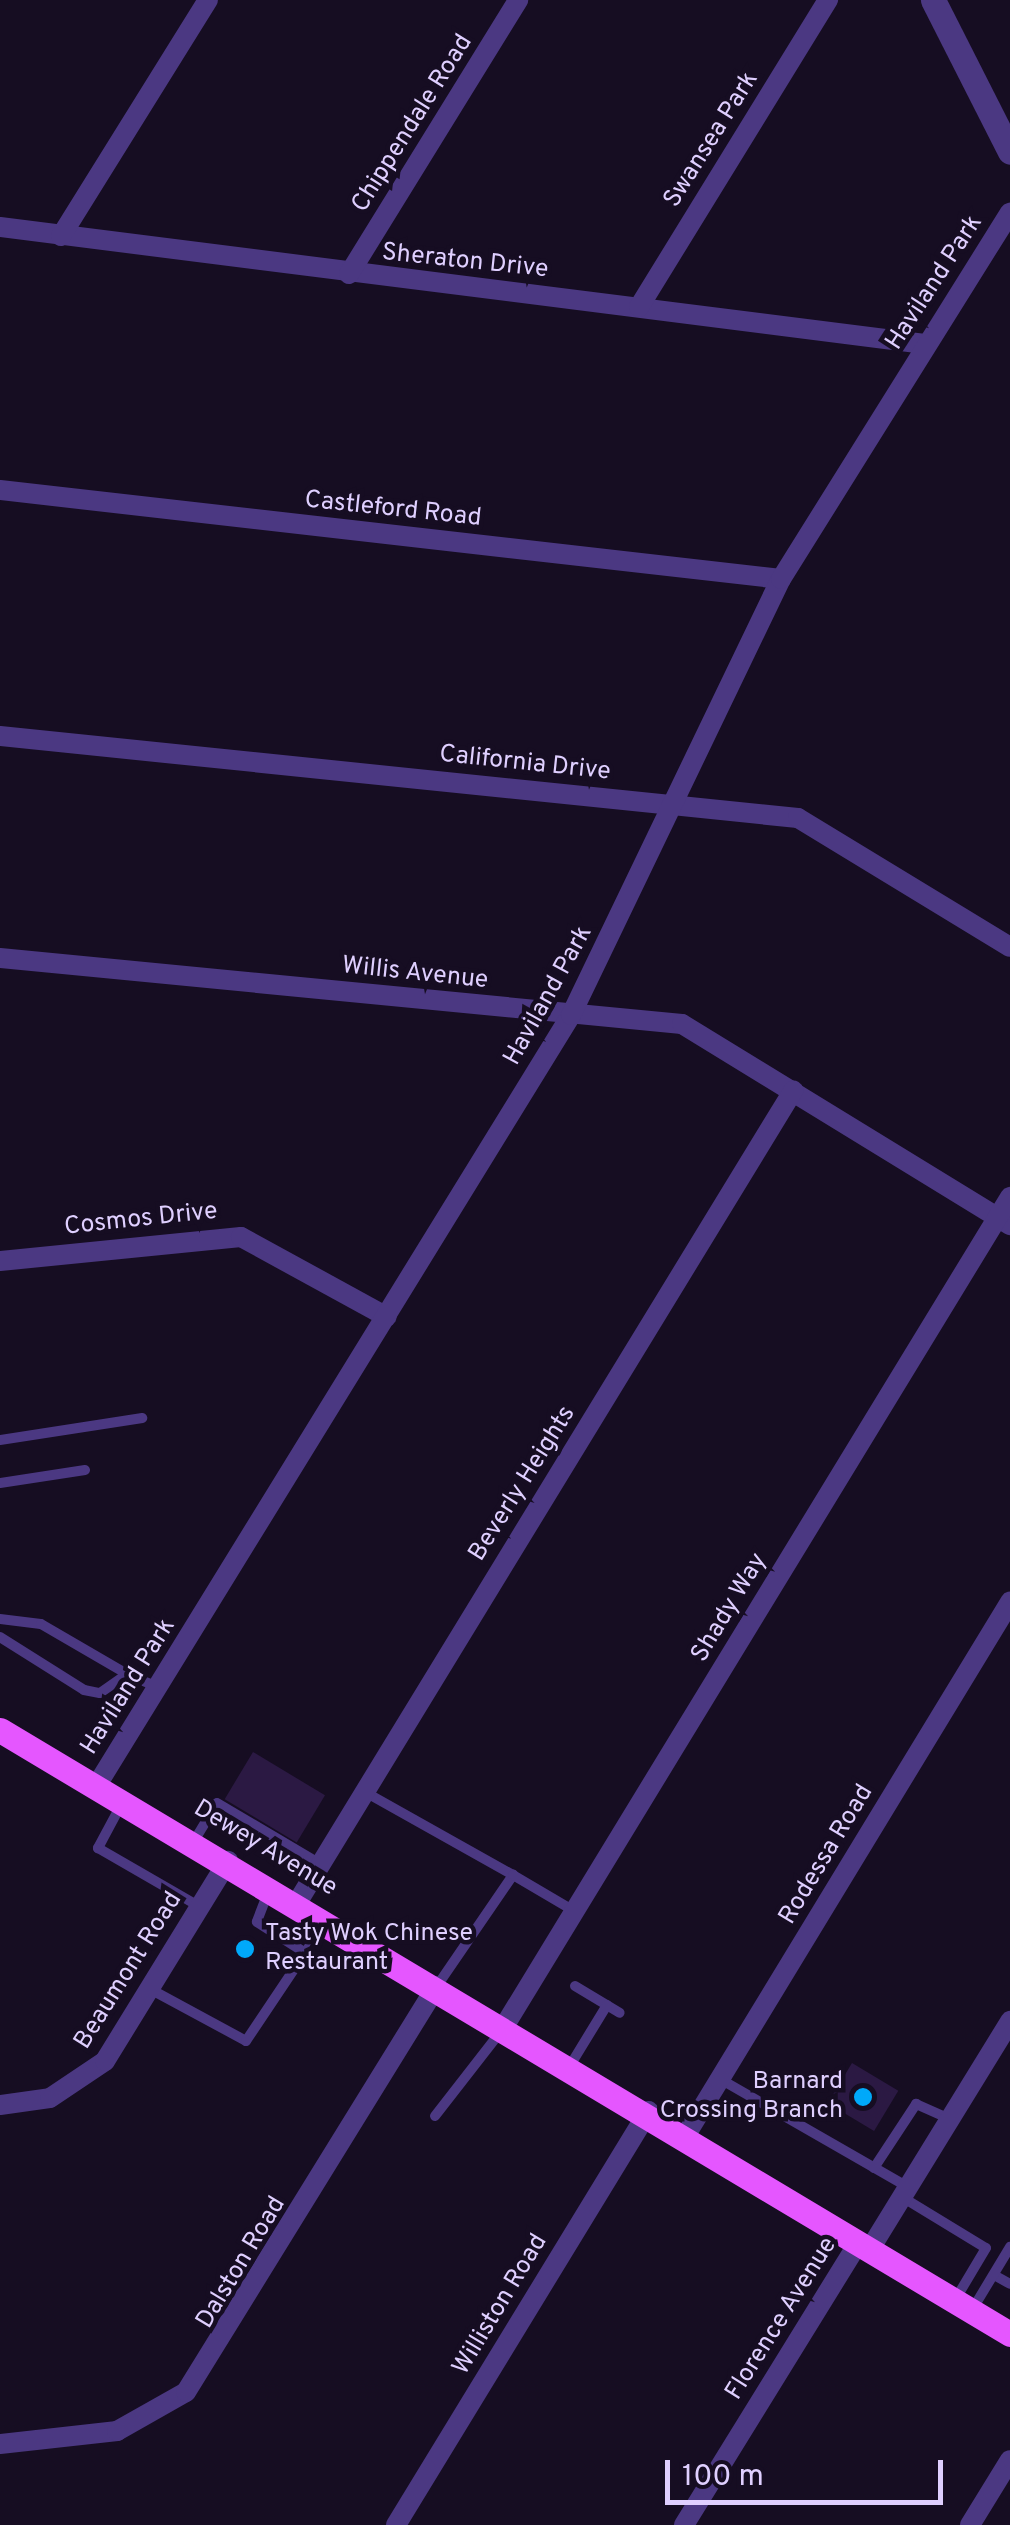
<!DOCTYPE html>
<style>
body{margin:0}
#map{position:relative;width:1010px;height:2525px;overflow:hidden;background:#160d22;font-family:Overpass,sans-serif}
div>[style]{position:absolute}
.building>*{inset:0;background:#2b1943;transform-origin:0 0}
.service>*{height:10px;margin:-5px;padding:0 5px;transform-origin:5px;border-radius:5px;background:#4b3882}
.minor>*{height:20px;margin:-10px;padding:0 10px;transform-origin:10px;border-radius:10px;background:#4b3882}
.tertiary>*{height:25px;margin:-12.5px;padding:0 12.5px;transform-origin:12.5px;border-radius:12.5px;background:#4b3882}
.primary>*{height:25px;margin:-12.5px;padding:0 12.5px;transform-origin:12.5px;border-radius:12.5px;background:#e556ff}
.dots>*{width:28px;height:28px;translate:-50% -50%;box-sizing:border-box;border:5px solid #160d22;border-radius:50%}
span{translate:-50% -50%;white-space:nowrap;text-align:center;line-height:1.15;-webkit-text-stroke:9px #160d22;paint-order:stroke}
.street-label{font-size:25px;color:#dfcfff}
.poi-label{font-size:25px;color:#dfcfff}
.left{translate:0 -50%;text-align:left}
.right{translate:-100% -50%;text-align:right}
.scale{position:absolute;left:665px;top:2460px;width:278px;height:45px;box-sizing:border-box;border:5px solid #dfcfff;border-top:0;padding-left:12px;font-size:30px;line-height:35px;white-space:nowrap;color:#dfcfff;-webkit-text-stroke:8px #160d22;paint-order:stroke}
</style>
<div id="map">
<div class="building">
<div style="left:253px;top:1752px;width:84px;height:55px;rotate:31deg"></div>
<div style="left:852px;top:2063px;width:54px;height:47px;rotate:31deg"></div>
</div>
<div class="service">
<div style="left:0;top:1440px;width:144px;rotate:-8.8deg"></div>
<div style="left:0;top:1483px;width:86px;rotate:-8.7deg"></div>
<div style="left:0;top:1619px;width:41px;rotate:7deg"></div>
<div style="left:41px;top:1624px;width:99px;rotate:30.2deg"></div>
<div style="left:0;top:1637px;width:99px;rotate:32.2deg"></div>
<div style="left:84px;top:1690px;width:16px;rotate:11deg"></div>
<div style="left:100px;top:1693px;width:33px;rotate:-35deg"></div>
<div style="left:127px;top:1674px;width:34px;rotate:23deg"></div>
<div style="left:365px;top:1792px;width:170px;rotate:29.3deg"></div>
<div style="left:121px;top:1805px;width:49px;rotate:118.1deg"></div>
<div style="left:98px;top:1848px;width:118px;rotate:30deg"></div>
<div style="left:194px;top:1841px;width:44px;rotate:-58.8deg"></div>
<div style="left:217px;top:1803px;width:120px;rotate:30.6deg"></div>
<div style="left:269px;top:1890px;width:34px;rotate:111deg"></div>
<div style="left:257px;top:1922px;width:59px;rotate:32.6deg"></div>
<div style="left:437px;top:1986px;width:135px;rotate:-55.6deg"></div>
<div style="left:513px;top:1875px;width:71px;rotate:30.5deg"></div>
<div style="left:575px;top:1986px;width:52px;rotate:31deg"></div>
<div style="left:150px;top:1989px;width:109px;rotate:28.4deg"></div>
<div style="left:246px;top:2041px;width:142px;rotate:-56.2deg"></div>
<div style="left:571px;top:2064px;width:69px;rotate:-58.6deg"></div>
<div style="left:720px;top:2079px;width:217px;rotate:29.9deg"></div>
<div style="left:435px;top:2116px;width:109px;rotate:-52.1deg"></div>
<div style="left:874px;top:2168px;width:77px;rotate:-56.7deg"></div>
<div style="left:916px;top:2104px;width:37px;rotate:24deg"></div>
<div style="left:902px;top:2197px;width:98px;rotate:31.3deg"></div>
<div style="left:986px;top:2248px;width:61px;rotate:120.8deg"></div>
<div style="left:994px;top:2275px;width:18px;rotate:29deg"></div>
<div style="left:972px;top:2310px;width:74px;rotate:-58.9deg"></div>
</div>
<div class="minor">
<div style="left:0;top:227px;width:932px;rotate:7.21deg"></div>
<div style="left:61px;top:236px;width:278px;rotate:-58.1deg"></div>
<div style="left:349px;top:274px;width:322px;rotate:-58.3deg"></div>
<div style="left:639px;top:307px;width:361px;rotate:-58.4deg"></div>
<div style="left:0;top:490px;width:786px;rotate:6.5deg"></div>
<div style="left:0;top:736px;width:802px;rotate:5.87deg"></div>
<div style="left:798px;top:818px;width:248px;rotate:31.3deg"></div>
<div style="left:0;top:958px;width:685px;rotate:5.53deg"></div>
<div style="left:682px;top:1024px;width:385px;rotate:31.5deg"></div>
<div style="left:0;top:1261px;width:242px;rotate:-5.7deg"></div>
<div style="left:241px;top:1237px;width:166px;rotate:28.7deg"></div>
<div style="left:97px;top:1785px;width:904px;rotate:-58.38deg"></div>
<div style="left:571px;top:1015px;width:484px;rotate:-64.3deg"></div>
<div style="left:781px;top:579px;width:432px;rotate:-58deg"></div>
<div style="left:297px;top:1903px;width:952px;rotate:-58.58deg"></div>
<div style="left:505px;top:2025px;width:970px;rotate:-58.62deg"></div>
<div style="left:0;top:2105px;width:50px;rotate:-8deg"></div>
<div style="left:50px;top:2098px;width:66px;rotate:-33.9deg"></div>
<div style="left:105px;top:2061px;width:235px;rotate:-58.4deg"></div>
<div style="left:687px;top:2133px;width:622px;rotate:-58.69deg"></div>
<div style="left:870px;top:2249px;width:268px;rotate:-58.4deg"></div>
<div style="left:0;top:2444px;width:118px;rotate:-6.3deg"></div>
<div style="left:117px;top:2431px;width:79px;rotate:-29.5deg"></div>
<div style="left:186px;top:2392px;width:477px;rotate:-58.3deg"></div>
<div style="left:396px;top:2525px;width:485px;rotate:-58.6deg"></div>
<div style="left:684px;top:2525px;width:333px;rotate:-58.3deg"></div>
<div style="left:970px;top:2525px;width:76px;rotate:-58.4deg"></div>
</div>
<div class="tertiary">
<div style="left:933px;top:0;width:170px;rotate:63.1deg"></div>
</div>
<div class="primary">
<div style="left:0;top:1730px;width:1177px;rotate:30.88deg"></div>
</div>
<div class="dots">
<div style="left:245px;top:1949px;background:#00a9fa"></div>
<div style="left:863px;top:2097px;background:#00a9fa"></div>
</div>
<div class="street-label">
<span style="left:413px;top:124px;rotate:-58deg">Chippendale Road</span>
<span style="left:712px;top:140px;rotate:-58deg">Swansea Park</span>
<span style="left:465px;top:262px;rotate:6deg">Sheraton Drive</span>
<span style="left:935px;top:283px;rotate:-57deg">Haviland Park</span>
<span style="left:393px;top:510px;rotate:6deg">Castleford Road</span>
<span style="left:525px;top:764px;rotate:6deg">California Drive</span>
<span style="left:415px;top:974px;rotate:6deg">Willis Avenue</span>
<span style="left:549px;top:996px;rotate:-61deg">Haviland Park</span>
<span style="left:141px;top:1220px;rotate:-6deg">Cosmos Drive</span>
<span style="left:523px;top:1484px;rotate:-58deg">Beverly Heights</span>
<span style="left:730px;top:1608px;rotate:-59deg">Shady Way</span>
<span style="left:129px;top:1687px;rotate:-58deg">Haviland Park</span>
<span style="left:265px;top:1849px;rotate:31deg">Dewey Avenue</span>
<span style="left:827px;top:1855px;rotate:-59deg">Rodessa Road</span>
<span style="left:129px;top:1971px;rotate:-58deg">Beaumont Road</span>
<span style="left:242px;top:2263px;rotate:-59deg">Dalston Road</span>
<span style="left:501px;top:2305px;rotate:-59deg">Williston Road</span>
<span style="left:782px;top:2319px;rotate:-58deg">Florence Avenue</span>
</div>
<div class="poi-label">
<span class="left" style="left:265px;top:1949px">Tasty Wok Chinese<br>Restaurant</span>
<span class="right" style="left:843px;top:2097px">Barnard<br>Crossing Branch</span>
</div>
<div class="scale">100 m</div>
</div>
